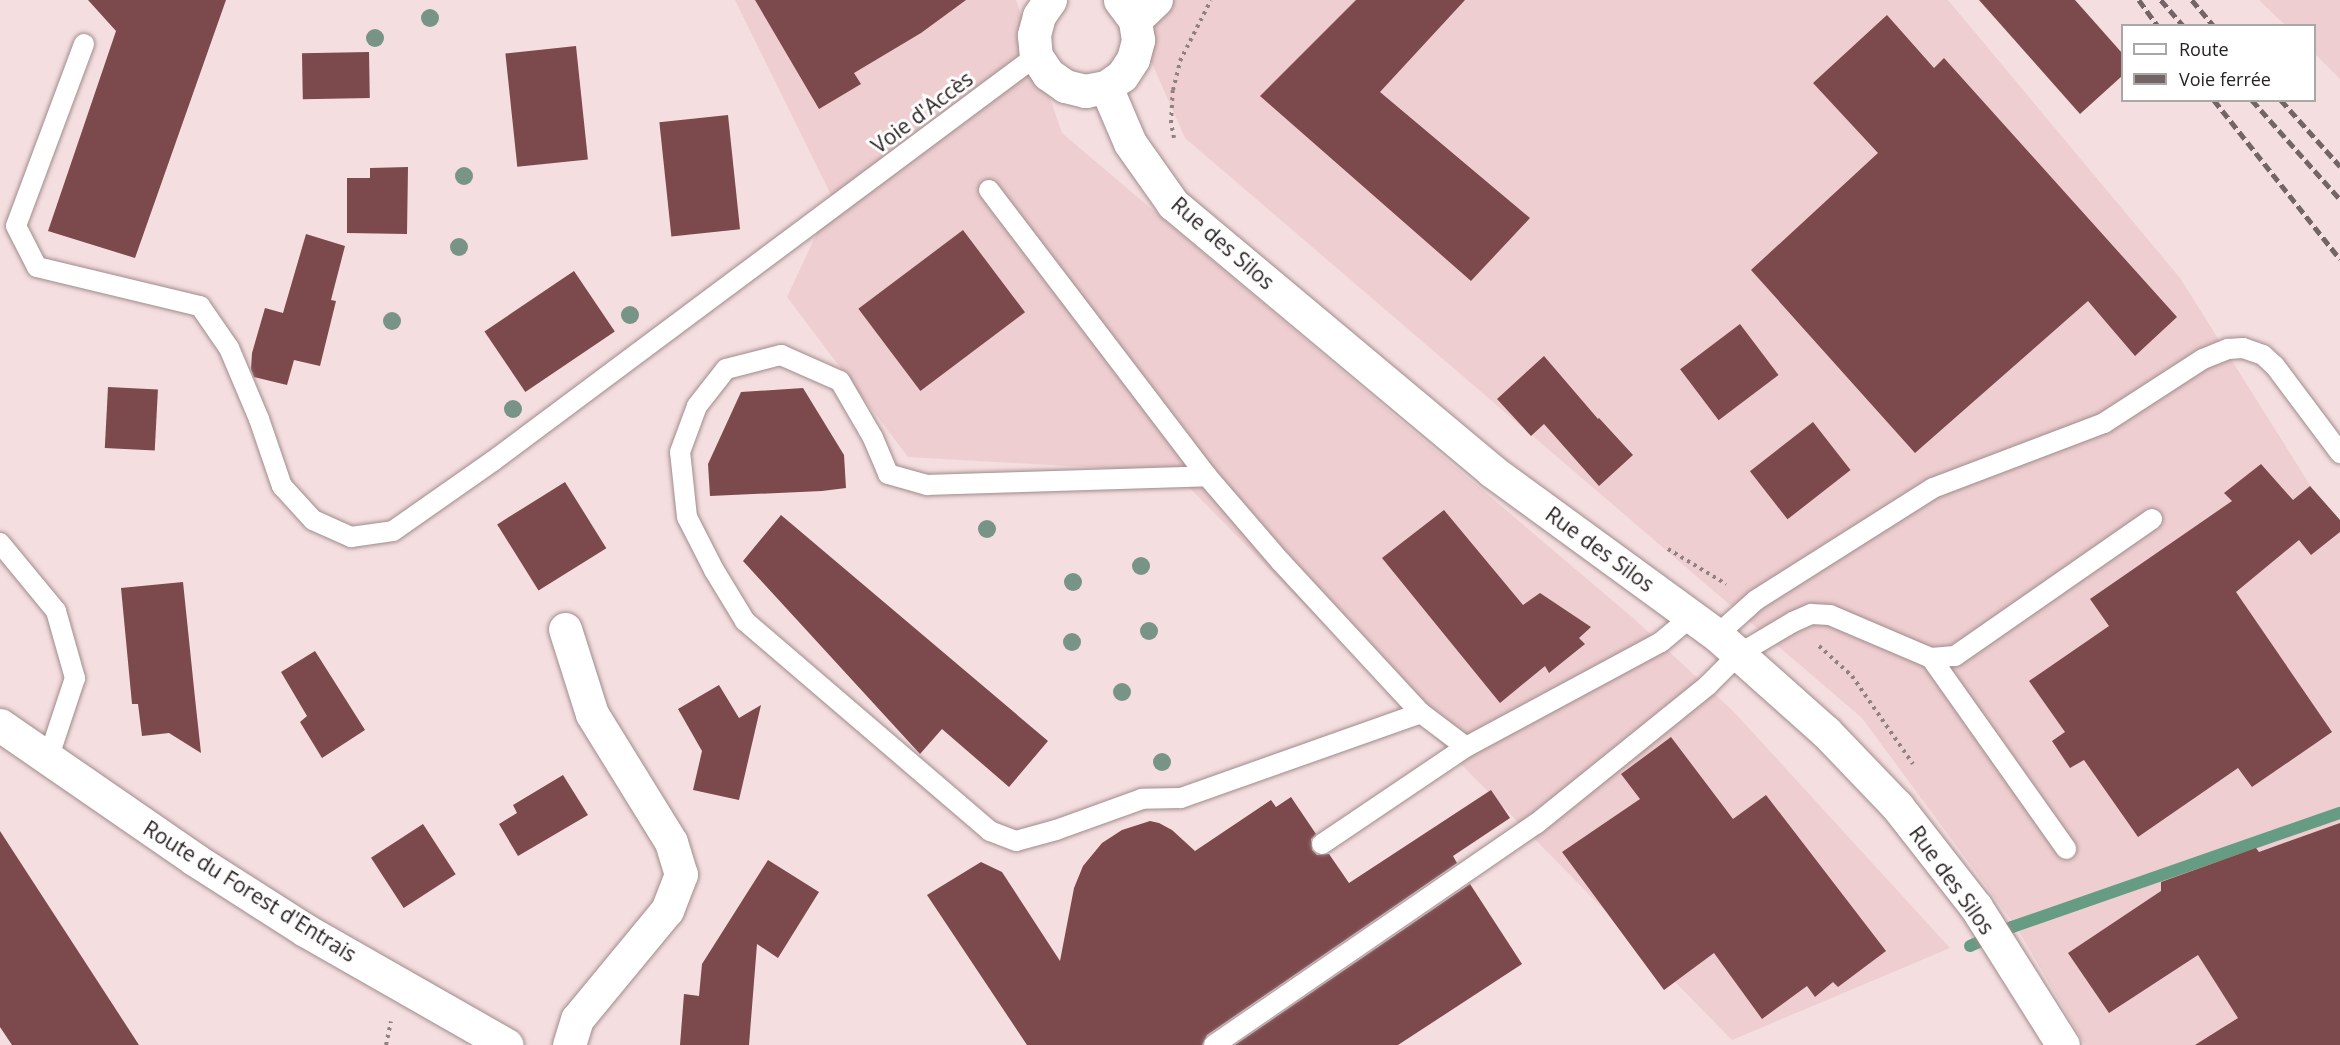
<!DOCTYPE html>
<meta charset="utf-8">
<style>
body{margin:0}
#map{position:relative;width:2340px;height:1045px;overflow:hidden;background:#f5dedf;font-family:"Open Sans",sans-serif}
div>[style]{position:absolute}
.built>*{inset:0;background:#eeced0}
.stream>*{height:12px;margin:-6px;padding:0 6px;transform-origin:6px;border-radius:6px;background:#669c83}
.building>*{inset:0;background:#7c494d;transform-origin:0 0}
.path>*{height:4px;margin-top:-2px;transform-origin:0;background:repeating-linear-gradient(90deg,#908181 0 3px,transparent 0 7.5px)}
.roads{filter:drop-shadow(0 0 2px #a08b8c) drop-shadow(0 0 2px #a08b8c)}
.service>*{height:20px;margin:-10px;padding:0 10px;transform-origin:10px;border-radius:10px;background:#fff}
.minor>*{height:33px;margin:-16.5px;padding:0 16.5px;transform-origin:16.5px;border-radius:16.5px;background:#fff}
.tertiary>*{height:33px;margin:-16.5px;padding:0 16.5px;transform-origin:16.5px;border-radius:16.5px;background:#fff}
.rail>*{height:4.5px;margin-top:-2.25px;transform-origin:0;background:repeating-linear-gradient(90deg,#736566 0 9px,transparent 0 13.5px)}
.trees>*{width:18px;height:18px;margin:-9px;border-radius:50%;background:#789486}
span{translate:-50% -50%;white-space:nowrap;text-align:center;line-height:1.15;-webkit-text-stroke:6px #fff;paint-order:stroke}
.street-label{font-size:21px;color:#2a2222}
.legend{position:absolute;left:2121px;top:24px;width:195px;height:78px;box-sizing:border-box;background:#fff;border:2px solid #aaa7a7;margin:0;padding:8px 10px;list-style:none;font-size:18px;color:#2a2222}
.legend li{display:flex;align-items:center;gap:12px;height:30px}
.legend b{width:30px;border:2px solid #aaa7a7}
</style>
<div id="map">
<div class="built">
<div style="clip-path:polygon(735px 0,1016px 0,1062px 133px,1633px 618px,1734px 712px,1950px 948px,1732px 1040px,1174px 472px,908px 457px,787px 297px,833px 199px)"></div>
<div style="clip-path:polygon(1124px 0,1948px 0,2180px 278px,2340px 533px,2340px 1045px,2085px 1045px,2017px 928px,1862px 718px,1185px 138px)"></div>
<div style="clip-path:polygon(2259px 0,2340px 0,2340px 79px,2315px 54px,2314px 26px,2285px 25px)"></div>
</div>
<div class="stream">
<div style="left:1970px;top:946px;width:46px;rotate:-24.3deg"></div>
<div style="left:2012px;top:927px;width:347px;rotate:-19.2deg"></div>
</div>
<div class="building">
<div style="clip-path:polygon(88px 0,226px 0,135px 258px,48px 231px,116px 31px)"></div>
<div style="clip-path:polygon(755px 0,966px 0,921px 33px,854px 73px,861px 84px,819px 109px)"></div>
<div style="clip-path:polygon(1356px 0,1465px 0,1380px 92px,1530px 218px,1471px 281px,1260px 96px)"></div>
<div style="clip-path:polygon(1979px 0,2075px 0,2122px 53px,2122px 76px,2080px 114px)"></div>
<div style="clip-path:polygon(1887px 15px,1934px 68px,1944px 58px,2177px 317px,2135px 356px,2088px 301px,1915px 453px,1751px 270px,1878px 153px,1813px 83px)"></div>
<div style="left:576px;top:46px;width:114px;height:71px;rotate:84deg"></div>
<div style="left:369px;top:52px;width:46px;height:67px;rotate:89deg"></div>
<div style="left:728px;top:115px;width:115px;height:69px;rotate:84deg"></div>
<div style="clip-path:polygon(408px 167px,407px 234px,347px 233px,347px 178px,370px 178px,370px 168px)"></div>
<div style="left:963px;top:230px;width:103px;height:131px;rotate:53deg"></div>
<div style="clip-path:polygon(306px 234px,345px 246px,331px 300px,336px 301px,320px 366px,294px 360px,287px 385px,254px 377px,251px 369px,252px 353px,265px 308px,283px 313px)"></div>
<div style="left:574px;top:271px;width:73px;height:108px;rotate:56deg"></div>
<div style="left:1740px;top:324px;width:64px;height:75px;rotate:53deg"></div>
<div style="clip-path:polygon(1544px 356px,1598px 419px,1599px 418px,1633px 455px,1599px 486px,1544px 424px,1531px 436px,1497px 399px)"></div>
<div style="left:108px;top:387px;width:50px;height:61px;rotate:3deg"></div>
<div style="clip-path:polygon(803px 388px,844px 455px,846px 488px,822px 491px,710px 496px,708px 464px,741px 392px)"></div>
<div style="left:1813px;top:422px;width:61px;height:80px;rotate:52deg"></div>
<div style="clip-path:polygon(2261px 464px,2293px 500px,2310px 486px,2340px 520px,2340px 532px,2311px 555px,2299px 540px,2236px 592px,2332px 732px,2252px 787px,2238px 768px,2138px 837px,2084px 760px,2070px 768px,2052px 741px,2065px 732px,2029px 681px,2109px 626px,2090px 599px,2232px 501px,2224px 493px)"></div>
<div style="left:565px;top:482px;width:78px;height:80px;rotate:58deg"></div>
<div style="clip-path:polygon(1444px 510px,1523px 605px,1540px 593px,1591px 627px,1579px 638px,1585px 644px,1549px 673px,1545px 666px,1500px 703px,1382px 558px)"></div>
<div style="clip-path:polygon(781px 515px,1048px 741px,1009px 787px,942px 729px,920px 754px,743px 561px)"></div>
<div style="clip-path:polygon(183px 582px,195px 698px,201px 753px,169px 733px,142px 736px,138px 704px,132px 704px,121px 588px)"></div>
<div style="clip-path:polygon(315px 651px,365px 730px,322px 758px,300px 722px,307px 716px,281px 672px)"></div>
<div style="clip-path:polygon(719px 685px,739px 718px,761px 705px,739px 800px,693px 790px,702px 751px,678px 709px)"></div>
<div style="clip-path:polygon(1671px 737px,1733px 819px,1766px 795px,1886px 951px,1838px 987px,1833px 982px,1815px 997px,1807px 986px,1762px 1019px,1714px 953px,1664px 990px,1562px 852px,1640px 799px,1621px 774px)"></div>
<div style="clip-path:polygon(563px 775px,588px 815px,518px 856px,499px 824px,517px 813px,513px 805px)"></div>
<div style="clip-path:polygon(1491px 790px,1510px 818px,1453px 856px,1457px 863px,1207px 1035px,1202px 1045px,1027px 1045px,927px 895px,981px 862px,1002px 872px,1060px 961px,1074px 888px,1083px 866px,1102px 843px,1122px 830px,1150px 821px,1159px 823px,1172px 830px,1195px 851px,1271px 800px,1276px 807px,1291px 797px,1316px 834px,1311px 839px,1312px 850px,1317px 855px,1329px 854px,1349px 883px)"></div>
<div style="clip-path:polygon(2340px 823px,2340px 1045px,2195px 1045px,2238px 1018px,2198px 955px,2109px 1013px,2068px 953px,2161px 891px,2161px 882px,2256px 848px,2259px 852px)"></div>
<div style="left:423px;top:824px;width:60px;height:62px;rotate:57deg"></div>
<div style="clip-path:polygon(0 831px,139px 1045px,12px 1045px,0 1027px)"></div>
<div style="clip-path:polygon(768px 860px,819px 892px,778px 958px,757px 944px,749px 1045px,680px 1045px,684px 994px,699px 996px,702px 964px)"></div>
<div style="clip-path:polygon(1470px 884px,1522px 964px,1398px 1045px,1235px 1045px)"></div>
</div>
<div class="path">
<div style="left:1174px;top:138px;width:15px;rotate:-101deg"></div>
<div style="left:1171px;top:123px;width:33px;rotate:-87deg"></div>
<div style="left:1173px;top:90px;width:30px;rotate:-76deg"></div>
<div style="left:1180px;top:61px;width:68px;rotate:-63.1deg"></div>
<div style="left:1668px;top:549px;width:68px;rotate:31.1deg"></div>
<div style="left:1819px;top:646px;width:45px;rotate:42.3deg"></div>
<div style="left:1852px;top:676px;width:107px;rotate:55.3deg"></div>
<div style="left:386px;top:1045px;width:24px;rotate:-78deg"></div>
</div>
<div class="roads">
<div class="service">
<div style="left:84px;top:44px;width:194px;rotate:110.5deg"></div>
<div style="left:16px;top:226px;width:46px;rotate:62.9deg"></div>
<div style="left:37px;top:267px;width:168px;rotate:13.5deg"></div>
<div style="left:200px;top:306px;width:51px;rotate:55.4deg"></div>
<div style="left:229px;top:348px;width:77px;rotate:67.1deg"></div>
<div style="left:259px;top:419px;width:71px;rotate:71.1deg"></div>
<div style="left:282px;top:486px;width:46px;rotate:47.6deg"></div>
<div style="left:313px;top:520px;width:42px;rotate:24.1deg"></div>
<div style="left:351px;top:537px;width:42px;rotate:-8.1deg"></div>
<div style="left:393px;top:531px;width:122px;rotate:-35deg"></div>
<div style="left:493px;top:461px;width:677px;rotate:-36.72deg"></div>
<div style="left:989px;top:190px;width:360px;rotate:52.7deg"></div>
<div style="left:0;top:543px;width:88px;rotate:50.5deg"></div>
<div style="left:56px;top:611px;width:70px;rotate:74.2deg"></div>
<div style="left:75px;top:678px;width:85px;rotate:108.4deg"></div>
<div style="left:1717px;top:635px;width:52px;rotate:-41.9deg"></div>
<div style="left:1756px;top:600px;width:209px;rotate:-32.3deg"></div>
<div style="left:1933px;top:488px;width:183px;rotate:-20.8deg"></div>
<div style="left:2104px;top:423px;width:118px;rotate:-32.9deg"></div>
<div style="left:2203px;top:359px;width:27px;rotate:-22deg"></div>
<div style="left:2228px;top:349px;width:15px;rotate:-4deg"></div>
<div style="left:2243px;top:348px;width:21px;rotate:19deg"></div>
<div style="left:2263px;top:355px;width:16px;rotate:43deg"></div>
<div style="left:2275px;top:366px;width:109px;rotate:53.2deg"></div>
<div style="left:1931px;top:658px;width:24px;rotate:-5deg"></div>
<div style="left:1955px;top:656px;width:240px;rotate:-34.8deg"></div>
<div style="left:1421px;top:713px;width:255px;rotate:160.5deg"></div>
<div style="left:1181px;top:798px;width:39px;rotate:179deg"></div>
<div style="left:1142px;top:799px;width:91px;rotate:160.2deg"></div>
<div style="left:1056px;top:830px;width:41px;rotate:164.6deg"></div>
<div style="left:1016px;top:841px;width:28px;rotate:-159deg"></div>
<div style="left:990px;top:831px;width:323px;rotate:-139.4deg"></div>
<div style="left:745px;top:621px;width:60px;rotate:-121.3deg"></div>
<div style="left:714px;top:570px;width:59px;rotate:-117deg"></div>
<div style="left:687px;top:517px;width:65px;rotate:-96.1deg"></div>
<div style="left:680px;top:452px;width:49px;rotate:-69.7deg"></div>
<div style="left:697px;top:406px;width:47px;rotate:-51.9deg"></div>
<div style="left:726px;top:369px;width:57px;rotate:-14.3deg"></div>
<div style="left:781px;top:355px;width:64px;rotate:23.8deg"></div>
<div style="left:840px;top:381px;width:66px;rotate:59.9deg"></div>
<div style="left:873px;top:438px;width:39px;rotate:67deg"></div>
<div style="left:888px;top:474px;width:41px;rotate:15.8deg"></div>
<div style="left:927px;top:485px;width:280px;rotate:-1.8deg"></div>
<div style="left:1207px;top:476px;width:113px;rotate:49.3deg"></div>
<div style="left:1281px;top:562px;width:206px;rotate:47.2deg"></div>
<div style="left:1421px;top:713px;width:56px;rotate:37.1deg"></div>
<div style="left:1466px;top:747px;width:221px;rotate:-28.3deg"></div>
<div style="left:1661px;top:642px;width:40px;rotate:-40deg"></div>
<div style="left:1322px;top:844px;width:174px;rotate:-34deg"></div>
<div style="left:1214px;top:1045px;width:391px;rotate:-34.5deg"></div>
<div style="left:1536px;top:824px;width:221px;rotate:-38.9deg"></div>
<div style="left:1708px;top:685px;width:44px;rotate:-45deg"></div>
<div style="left:1739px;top:654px;width:63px;rotate:-30.7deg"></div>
<div style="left:1793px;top:622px;width:20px;rotate:-24deg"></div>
<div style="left:1811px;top:614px;width:19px;rotate:3deg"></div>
<div style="left:1830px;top:615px;width:110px;rotate:23.1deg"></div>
<div style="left:1931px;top:658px;width:234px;rotate:54.7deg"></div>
</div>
<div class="minor">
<div style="left:1135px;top:20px;width:29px;rotate:-44deg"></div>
<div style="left:565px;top:629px;width:89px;rotate:72.4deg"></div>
<div style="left:592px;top:714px;width:150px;rotate:58.3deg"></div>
<div style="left:671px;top:842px;width:34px;rotate:73deg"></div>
<div style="left:681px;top:874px;width:39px;rotate:111deg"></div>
<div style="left:667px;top:910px;width:141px;rotate:129.5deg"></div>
<div style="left:577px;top:1019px;width:27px;rotate:107deg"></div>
</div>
<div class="tertiary">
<div style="left:1050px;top:0;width:19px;rotate:125deg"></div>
<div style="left:1039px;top:16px;width:20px;rotate:105deg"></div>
<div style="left:1034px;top:35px;width:21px;rotate:85deg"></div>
<div style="left:1036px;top:56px;width:22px;rotate:56deg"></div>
<div style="left:1048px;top:74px;width:21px;rotate:35deg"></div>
<div style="left:1065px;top:86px;width:21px;rotate:14deg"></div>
<div style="left:1085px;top:91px;width:21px;rotate:-11deg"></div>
<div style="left:1106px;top:87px;width:19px;rotate:-35deg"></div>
<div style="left:1122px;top:76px;width:20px;rotate:-57deg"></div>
<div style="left:1133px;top:59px;width:20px;rotate:-75deg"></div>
<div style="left:1138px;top:40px;width:20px;rotate:-99deg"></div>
<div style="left:1135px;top:20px;width:25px;rotate:-127deg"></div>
<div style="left:1106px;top:87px;width:61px;rotate:66.8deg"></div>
<div style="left:1130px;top:143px;width:75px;rotate:54.8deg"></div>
<div style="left:1173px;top:204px;width:416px;rotate:39.9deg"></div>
<div style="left:1492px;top:471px;width:278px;rotate:36.1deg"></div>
<div style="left:1717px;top:635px;width:146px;rotate:41.7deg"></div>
<div style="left:1826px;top:732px;width:103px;rotate:46.2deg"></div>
<div style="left:1897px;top:806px;width:128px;rotate:52deg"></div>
<div style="left:1976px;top:907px;width:163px;rotate:57.8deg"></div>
<div style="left:0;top:725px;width:236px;rotate:34.6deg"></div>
<div style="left:194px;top:859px;width:132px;rotate:32.6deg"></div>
<div style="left:305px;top:930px;width:232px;rotate:29.7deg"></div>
</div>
</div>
<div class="rail">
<div style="left:2139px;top:0;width:32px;rotate:54deg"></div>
<div style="left:2161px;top:0;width:35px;rotate:49deg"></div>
<div style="left:2192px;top:0;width:34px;rotate:50deg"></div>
<div style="left:2214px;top:100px;width:203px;rotate:51.6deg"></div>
<div style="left:2252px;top:100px;width:132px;rotate:48.4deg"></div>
<div style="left:2281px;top:100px;width:89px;rotate:48.2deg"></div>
</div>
<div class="trees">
<div style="left:430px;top:18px"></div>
<div style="left:375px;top:38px"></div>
<div style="left:464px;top:176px"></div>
<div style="left:459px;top:247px"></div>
<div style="left:630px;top:315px"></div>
<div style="left:392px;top:321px"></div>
<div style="left:513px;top:409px"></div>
<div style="left:987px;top:529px"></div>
<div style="left:1141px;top:566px"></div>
<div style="left:1073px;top:582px"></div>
<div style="left:1149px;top:631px"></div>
<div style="left:1072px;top:642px"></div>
<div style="left:1122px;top:692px"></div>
<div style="left:1162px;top:762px"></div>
</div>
<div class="street-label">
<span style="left:922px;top:112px;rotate:-37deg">Voie d'Accès</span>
<span style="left:1223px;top:243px;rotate:41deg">Rue des Silos</span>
<span style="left:1600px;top:549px;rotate:36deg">Rue des Silos</span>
<span style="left:1952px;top:880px;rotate:54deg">Rue des Silos</span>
<span style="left:250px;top:891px;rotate:32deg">Route du Forest d'Entrais</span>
</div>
<ul class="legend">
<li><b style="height:8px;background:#fff"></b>Route</li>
<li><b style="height:8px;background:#736566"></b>Voie ferrée</li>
</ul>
</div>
